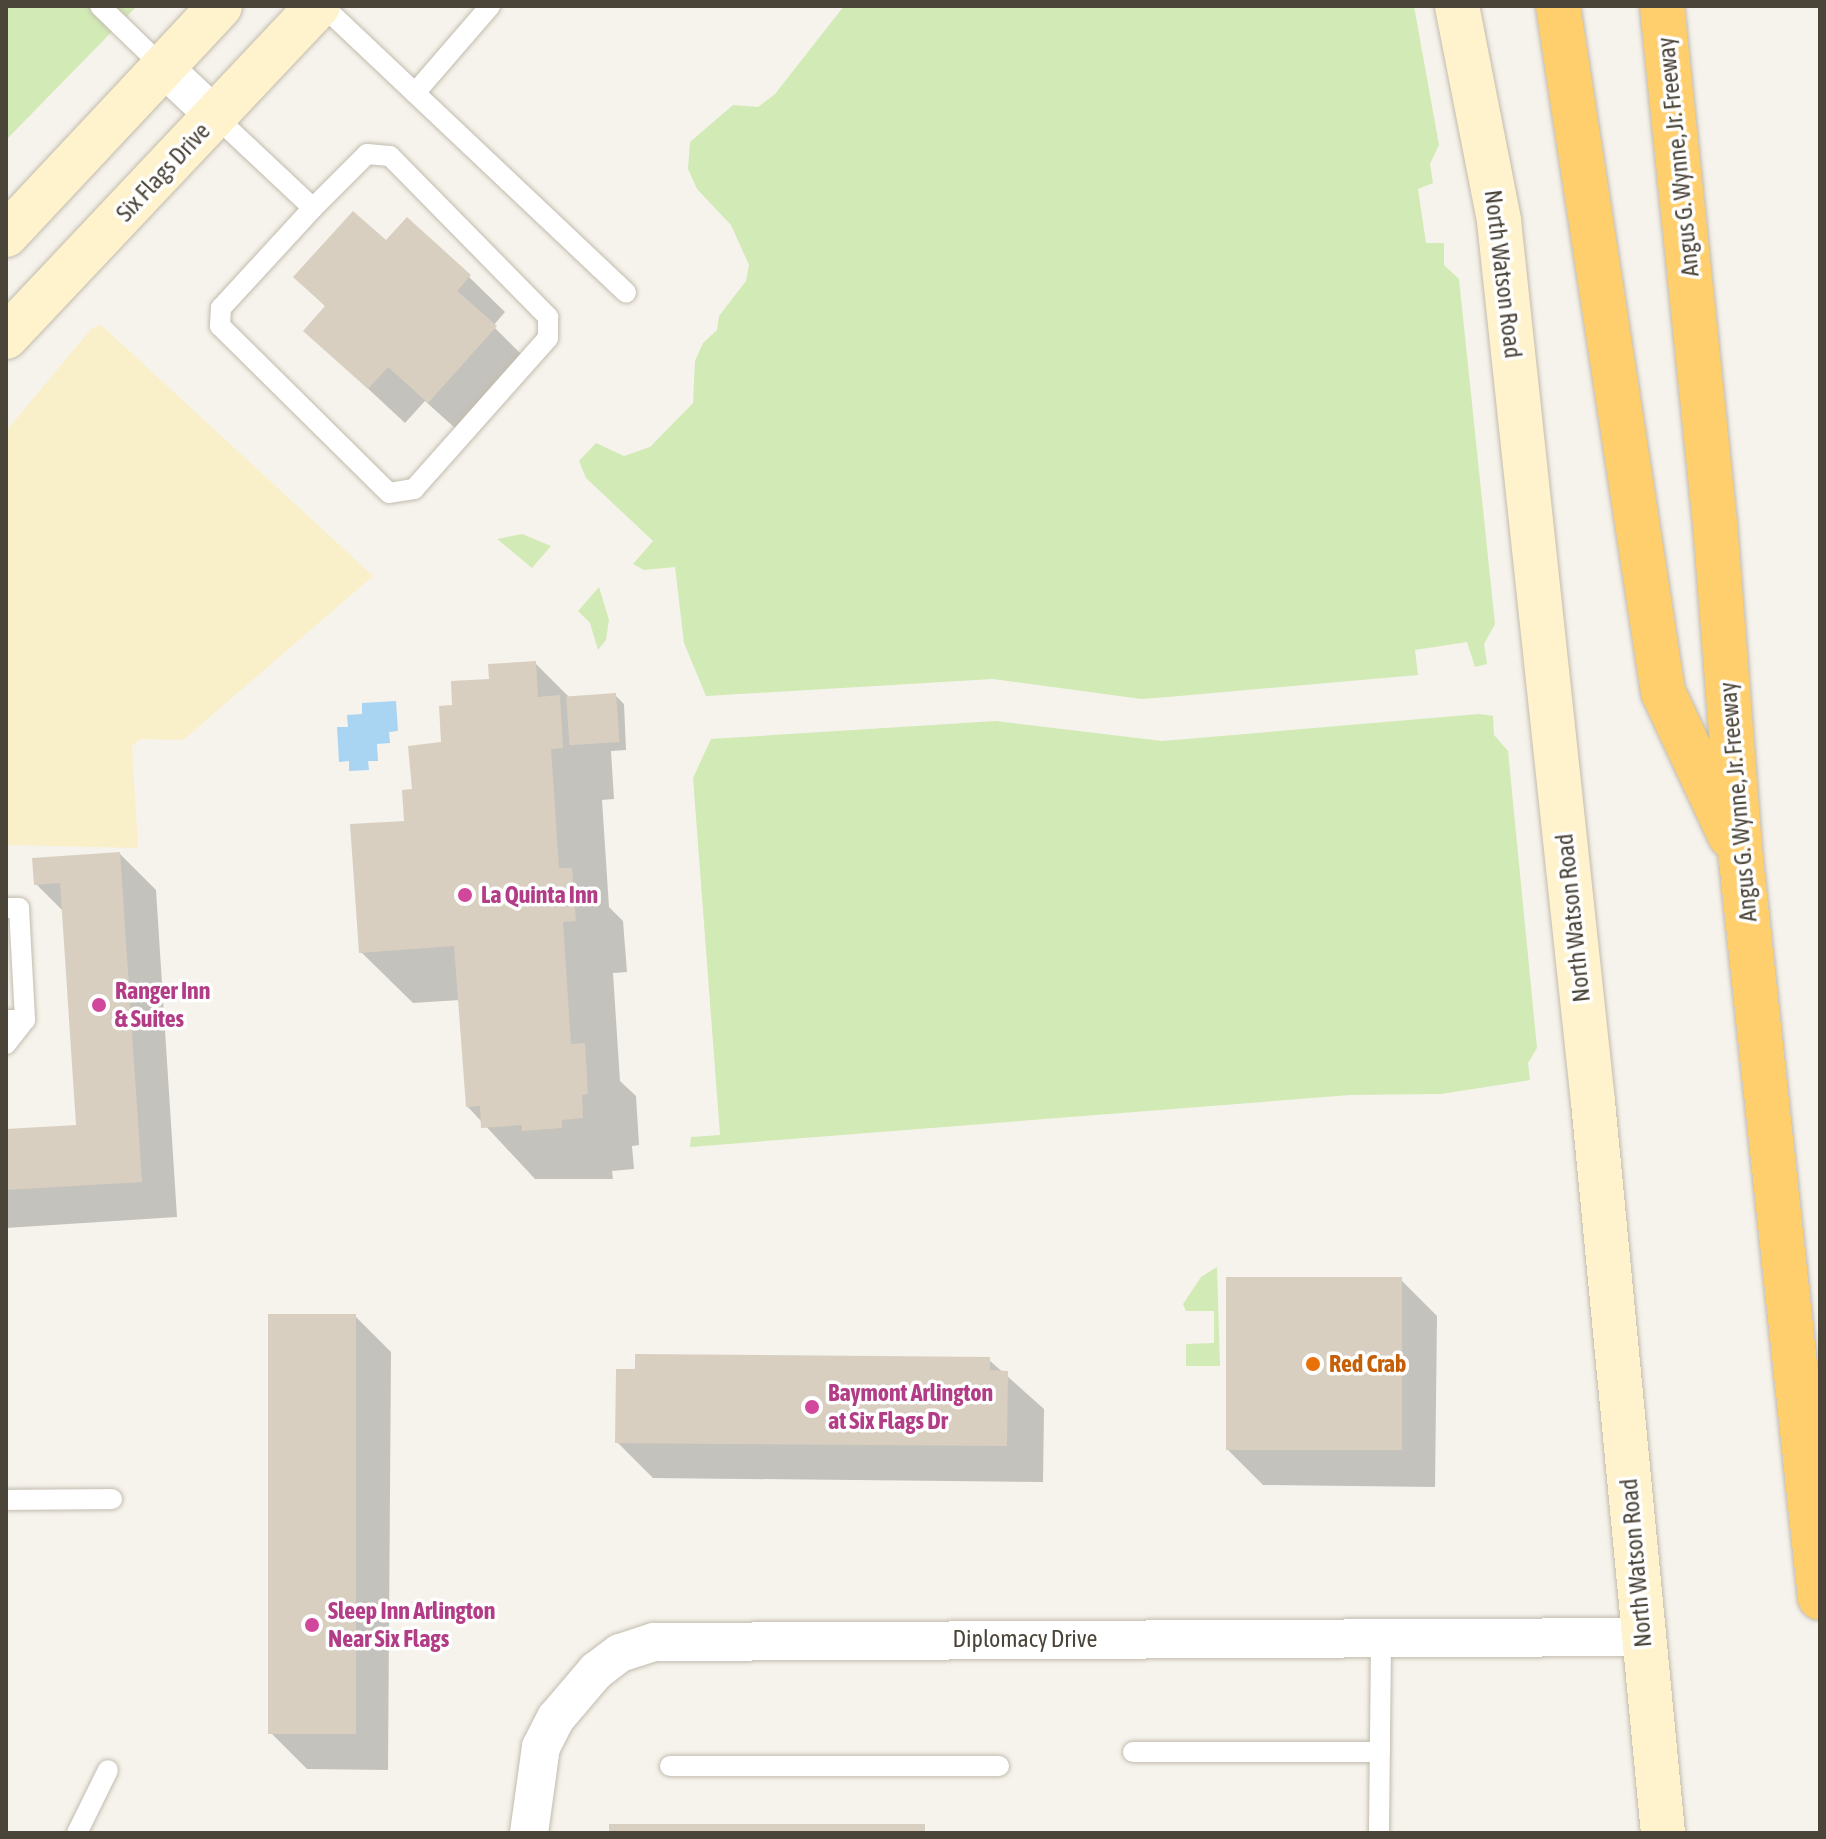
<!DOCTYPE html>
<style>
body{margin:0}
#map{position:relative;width:1826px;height:1839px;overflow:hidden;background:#f6f3ec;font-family:"Asap Condensed",sans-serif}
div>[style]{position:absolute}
.green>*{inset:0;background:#d2eab5}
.sand>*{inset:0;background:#f9efc9}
.water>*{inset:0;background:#a9d4f2}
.shadow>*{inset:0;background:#0003}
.building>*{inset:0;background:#d8cfc1;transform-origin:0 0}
.roads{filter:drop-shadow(0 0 2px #c2bbae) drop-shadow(0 0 2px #c2bbae)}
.lane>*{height:20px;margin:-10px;padding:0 10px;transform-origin:10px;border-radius:10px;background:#fff}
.street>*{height:38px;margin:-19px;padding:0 19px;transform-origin:19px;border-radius:19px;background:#fff}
.secondary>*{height:44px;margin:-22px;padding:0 22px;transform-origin:22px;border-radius:22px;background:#fff3cd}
.highway>*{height:44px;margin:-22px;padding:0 22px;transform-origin:22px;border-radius:22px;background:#ffcf6e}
.dots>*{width:22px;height:22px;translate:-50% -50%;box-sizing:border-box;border:4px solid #fff;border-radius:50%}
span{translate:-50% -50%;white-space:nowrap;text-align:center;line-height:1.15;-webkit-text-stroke:7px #fff;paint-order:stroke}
.street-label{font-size:24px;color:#4b4439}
.hotel-label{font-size:24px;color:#b23c85;font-weight:700}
.left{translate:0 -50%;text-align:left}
.food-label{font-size:24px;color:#c56008;font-weight:700}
.frame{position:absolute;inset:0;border:8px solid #4b4439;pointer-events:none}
</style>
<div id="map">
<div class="green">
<div style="clip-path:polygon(6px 6px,137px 6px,6px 140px)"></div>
<div style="clip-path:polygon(844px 6px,1414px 6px,1439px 145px,1430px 164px,1433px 183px,1418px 189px,1426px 243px,1444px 243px,1444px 265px,1459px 279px,1495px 624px,1484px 644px,1487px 664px,1475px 667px,1467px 642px,1415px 650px,1418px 675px,1168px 697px,1141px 699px,993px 679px,706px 696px,684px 643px,675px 567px,644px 570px,633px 564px,653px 541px,586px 478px,579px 461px,596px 443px,624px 456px,650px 447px,693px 403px,695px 361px,703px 343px,717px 330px,719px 316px,746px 281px,749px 265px,731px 225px,697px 189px,688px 169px,690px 142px,733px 105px,758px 107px,775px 94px)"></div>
<div style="clip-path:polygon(522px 534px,551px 546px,532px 568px,497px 539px)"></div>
<div style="clip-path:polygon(599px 587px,609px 620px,606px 640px,598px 650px,590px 623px,578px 611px)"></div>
<div style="clip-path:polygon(1479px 714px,1493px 716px,1494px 735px,1508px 751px,1537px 1048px,1528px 1063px,1530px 1080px,1441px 1094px,1350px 1095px,690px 1147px,691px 1137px,720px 1135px,693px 778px,711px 739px,996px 721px,1162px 741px)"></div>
<div style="clip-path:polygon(1217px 1267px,1220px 1366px,1186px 1366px,1186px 1344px,1214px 1343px,1214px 1311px,1186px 1311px,1183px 1304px,1201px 1277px)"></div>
</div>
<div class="sand">
<div style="clip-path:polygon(101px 325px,373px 576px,183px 740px,140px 739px,132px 746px,138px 848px,6px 845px,6px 431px,92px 328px)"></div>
</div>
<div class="water">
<div style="clip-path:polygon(396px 701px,398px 731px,389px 732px,390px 743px,377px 744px,378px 761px,368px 761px,369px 770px,349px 771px,349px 761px,339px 762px,337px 727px,348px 727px,347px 715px,362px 714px,362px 703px)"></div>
</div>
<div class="shadow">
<div style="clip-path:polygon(386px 243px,469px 277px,505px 312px,493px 326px,531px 364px,465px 437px,425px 401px,405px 423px,306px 331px,327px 308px,296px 277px)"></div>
<div style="clip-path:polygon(535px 663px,570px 698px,615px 695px,624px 704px,626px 750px,611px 751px,614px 799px,602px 800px,609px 907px,623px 921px,627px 972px,613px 973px,620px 1081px,636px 1096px,639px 1145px,632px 1146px,634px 1169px,612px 1171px,613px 1179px,535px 1179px,467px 1106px,460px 1000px,413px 1003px,361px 952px,414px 791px,443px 744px,454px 707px,491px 681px)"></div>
<div style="clip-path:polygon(120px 854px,156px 890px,177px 1217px,6px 1228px,6px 1131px,78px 1127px,64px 912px,36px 884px)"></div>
<div style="clip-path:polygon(1401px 1280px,1437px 1316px,1435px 1487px,1263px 1485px,1227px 1449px)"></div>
<div style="clip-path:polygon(355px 1316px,391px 1352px,388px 1770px,307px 1769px,271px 1733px)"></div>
<div style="clip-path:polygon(989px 1360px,1044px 1409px,1043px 1482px,653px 1478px,617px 1442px)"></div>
</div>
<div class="building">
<div style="clip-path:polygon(353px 211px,386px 240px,407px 217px,471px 275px,457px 291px,497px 326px,428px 403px,388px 367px,368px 389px,303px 331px,325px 306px,293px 277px)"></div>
<div style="clip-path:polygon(536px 661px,538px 697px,560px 695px,563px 748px,551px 749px,559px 868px,572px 868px,576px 921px,563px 922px,571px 1044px,585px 1043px,588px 1094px,582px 1095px,583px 1118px,562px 1120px,562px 1128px,522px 1131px,522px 1125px,481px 1128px,480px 1106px,466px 1107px,454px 946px,359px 953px,350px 824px,404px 821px,402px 790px,412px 789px,408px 746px,441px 742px,439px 706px,452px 705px,451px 681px,489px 679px,488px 664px)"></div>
<div style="left:616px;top:693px;width:49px;height:50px;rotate:86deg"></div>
<div style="clip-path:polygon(120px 852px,142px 1182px,6px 1190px,6px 1129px,76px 1125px,60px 883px,34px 885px,32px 858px)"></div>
<div style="left:1226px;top:1277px;width:176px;height:173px"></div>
<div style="left:268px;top:1314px;width:88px;height:420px"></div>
<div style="clip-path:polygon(635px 1354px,990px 1357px,990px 1370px,1008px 1371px,1007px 1446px,615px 1443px,616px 1369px,635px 1369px)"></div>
<div style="left:609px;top:1824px;width:316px;height:9px"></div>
</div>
<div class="roads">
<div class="lane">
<div style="left:100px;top:6px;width:89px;rotate:44.1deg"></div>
<div style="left:323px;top:6px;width:417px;rotate:43.4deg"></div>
<div style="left:415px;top:93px;width:115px;rotate:-49.2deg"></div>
<div style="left:215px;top:116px;width:134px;rotate:43.2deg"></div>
<div style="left:313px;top:208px;width:76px;rotate:-45deg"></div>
<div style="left:367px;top:154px;width:23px;rotate:5deg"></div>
<div style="left:390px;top:156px;width:226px;rotate:45.5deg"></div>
<div style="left:548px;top:317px;width:21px;rotate:90deg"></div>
<div style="left:548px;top:338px;width:202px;rotate:131.6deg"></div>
<div style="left:414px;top:489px;width:25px;rotate:171deg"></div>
<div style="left:389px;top:493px;width:238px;rotate:-135.3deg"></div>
<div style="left:220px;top:326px;width:18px;rotate:-87deg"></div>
<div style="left:221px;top:308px;width:136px;rotate:-47.4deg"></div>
<div style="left:6px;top:908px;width:13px"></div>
<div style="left:19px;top:908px;width:112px;rotate:86.9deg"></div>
<div style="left:25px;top:1020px;width:19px;rotate:180deg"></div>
<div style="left:6px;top:1044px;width:31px;rotate:-52deg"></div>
<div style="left:6px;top:1500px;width:106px;rotate:-0.5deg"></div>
<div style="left:1133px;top:1752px;width:247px"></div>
<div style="left:670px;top:1766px;width:329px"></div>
<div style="left:77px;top:1833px;width:70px;rotate:-63.8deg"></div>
<div style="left:1379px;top:1833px;width:194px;rotate:-89.4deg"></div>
</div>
<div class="street">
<div style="left:164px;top:68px;width:70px;rotate:43.3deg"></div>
<div style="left:529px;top:1833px;width:87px;rotate:-82.1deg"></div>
<div style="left:541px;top:1747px;width:33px;rotate:-63deg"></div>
<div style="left:556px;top:1718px;width:62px;rotate:-49.6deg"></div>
<div style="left:596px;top:1671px;width:30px;rotate:-37deg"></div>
<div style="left:620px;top:1653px;width:36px;rotate:-18deg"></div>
<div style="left:654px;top:1642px;width:989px;rotate:-0.29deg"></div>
</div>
<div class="secondary">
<div style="left:1457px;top:6px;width:219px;rotate:78.9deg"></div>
<div style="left:1499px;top:221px;width:886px;rotate:83.91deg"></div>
<div style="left:1593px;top:1102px;width:734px;rotate:84.53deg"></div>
<div style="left:6px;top:235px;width:313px;rotate:-46.9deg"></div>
<div style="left:6px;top:337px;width:455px;rotate:-46.7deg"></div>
</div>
<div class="highway">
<div style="left:1558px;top:6px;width:694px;rotate:81.3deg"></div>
<div style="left:1663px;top:692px;width:159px;rotate:65deg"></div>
<div style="left:1662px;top:6px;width:521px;rotate:84.16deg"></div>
<div style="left:1715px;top:524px;width:337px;rotate:85.6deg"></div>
<div style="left:1741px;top:860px;width:742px;rotate:83.89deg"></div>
</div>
</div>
<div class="dots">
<div style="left:465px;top:895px;background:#d1479c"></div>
<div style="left:99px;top:1005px;background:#d1479c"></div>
<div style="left:1313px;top:1364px;background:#e8710a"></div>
<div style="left:812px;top:1407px;background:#d1479c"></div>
<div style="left:312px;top:1625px;background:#d1479c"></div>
</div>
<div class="street-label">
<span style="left:1678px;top:157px;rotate:-96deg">Angus G. Wynne, Jr. Freeway</span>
<span style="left:163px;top:172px;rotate:-47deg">Six Flags Drive</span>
<span style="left:1503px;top:274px;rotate:83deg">North Watson Road</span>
<span style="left:1738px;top:802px;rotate:-95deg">Angus G. Wynne, Jr. Freeway</span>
<span style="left:1573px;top:918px;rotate:-96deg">North Watson Road</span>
<span style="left:1636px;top:1563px;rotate:-95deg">North Watson Road</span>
<span style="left:1025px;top:1639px">Diplomacy Drive</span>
</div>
<div class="hotel-label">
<span class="left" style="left:481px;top:895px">La Quinta Inn</span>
<span class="left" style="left:115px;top:1005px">Ranger Inn<br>&amp; Suites</span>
<span class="left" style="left:828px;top:1407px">Baymont Arlington<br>at Six Flags Dr</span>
<span class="left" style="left:328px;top:1625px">Sleep Inn Arlington<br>Near Six Flags</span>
</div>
<div class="food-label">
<span class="left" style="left:1329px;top:1364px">Red Crab</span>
</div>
<div class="frame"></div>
</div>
